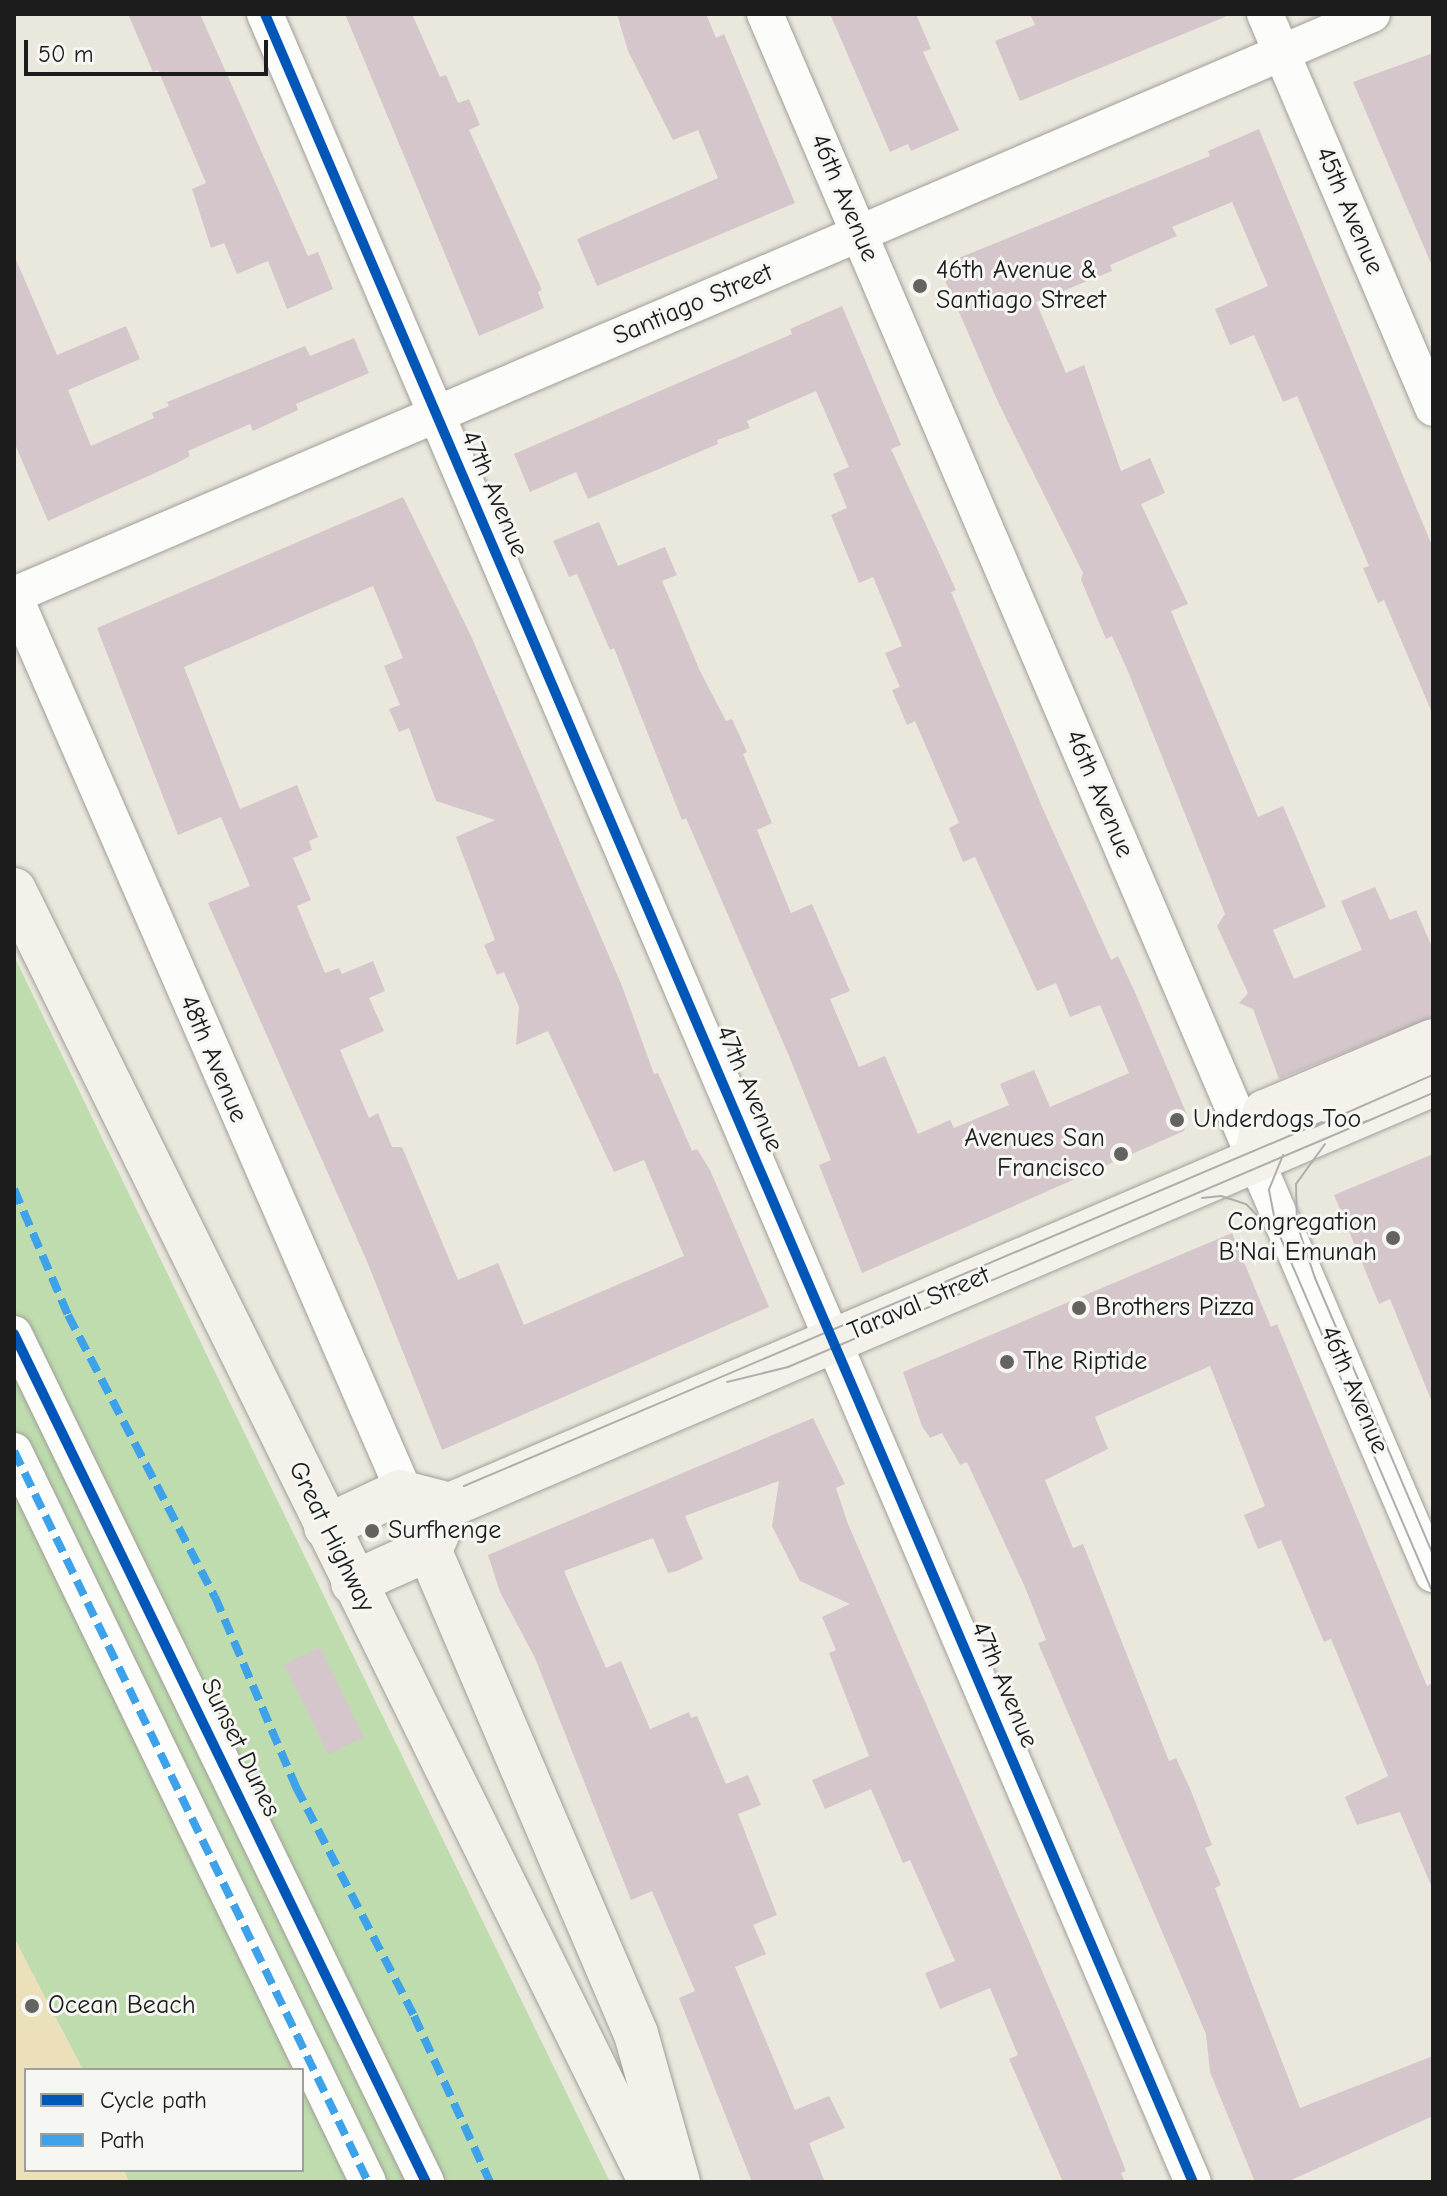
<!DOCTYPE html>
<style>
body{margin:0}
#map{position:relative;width:1447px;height:2196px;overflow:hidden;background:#eae8dd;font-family:"Comic Neue",sans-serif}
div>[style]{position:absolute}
.green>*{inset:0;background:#bedcad}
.sand>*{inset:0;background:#ece0ba}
.building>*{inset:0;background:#d4c6cb;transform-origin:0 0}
.roads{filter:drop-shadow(0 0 2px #a09f99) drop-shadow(0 0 2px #a09f99)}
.street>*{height:36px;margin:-18px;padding:0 18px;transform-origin:18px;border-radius:18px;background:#fcfcfa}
.secondary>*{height:44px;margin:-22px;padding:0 22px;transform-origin:22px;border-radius:22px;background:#f4f1eb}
.tram>*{height:2px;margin:-1px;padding:0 1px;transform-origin:1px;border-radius:1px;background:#aeaead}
.quiet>*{height:8px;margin-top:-4px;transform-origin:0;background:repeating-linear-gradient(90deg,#3da2ea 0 16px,transparent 0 24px)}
.cycleway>*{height:10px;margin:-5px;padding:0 5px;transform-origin:5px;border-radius:5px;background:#0057b8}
.dots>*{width:22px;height:22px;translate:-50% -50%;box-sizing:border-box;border:4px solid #f6f6f2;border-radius:50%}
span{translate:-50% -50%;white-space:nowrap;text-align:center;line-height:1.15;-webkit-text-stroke:6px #f6f6f2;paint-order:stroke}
.street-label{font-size:26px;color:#1c1c1c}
.poi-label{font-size:26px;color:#1c1c1c}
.left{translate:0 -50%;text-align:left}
.right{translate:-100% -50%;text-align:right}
.frame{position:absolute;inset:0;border:16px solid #1c1c1c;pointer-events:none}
.legend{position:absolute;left:24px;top:2068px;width:280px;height:104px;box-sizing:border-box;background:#f6f6f2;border:2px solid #9f9f9c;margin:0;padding:10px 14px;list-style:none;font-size:24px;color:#1c1c1c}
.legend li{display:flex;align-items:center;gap:16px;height:40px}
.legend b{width:40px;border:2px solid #9f9f9c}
.scale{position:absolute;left:24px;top:40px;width:244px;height:36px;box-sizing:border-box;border:4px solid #1c1c1c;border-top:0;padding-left:10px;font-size:24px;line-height:28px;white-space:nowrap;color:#1c1c1c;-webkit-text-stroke:6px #f6f6f2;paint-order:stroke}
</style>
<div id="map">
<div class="green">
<div style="clip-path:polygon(14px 956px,245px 1434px,610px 2182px,129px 2182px,124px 2170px,302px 2170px,302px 2070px,83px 2070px,14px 1938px)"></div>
</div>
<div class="sand">
<div style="clip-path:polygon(14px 1938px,83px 2070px,26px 2070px,26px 2170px,124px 2170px,129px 2182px,14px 2182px)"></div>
</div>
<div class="building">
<div style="clip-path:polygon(128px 14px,200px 14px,308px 256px,318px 252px,333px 289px,287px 309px,268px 261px,237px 274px,224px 243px,211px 248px,192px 189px,206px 183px,158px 70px,153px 72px)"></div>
<div style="clip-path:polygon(345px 14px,412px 14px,440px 77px,446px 75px,458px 103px,469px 99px,480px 125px,469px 130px,542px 290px,538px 292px,544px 308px,479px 336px)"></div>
<div style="clip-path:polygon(617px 14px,706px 14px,716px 38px,724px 34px,795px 203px,597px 286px,577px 239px,718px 178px,698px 130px,673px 140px,628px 51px)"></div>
<div style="clip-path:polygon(830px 14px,916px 14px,931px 49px,923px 52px,959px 130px,911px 151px,908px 144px,890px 152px)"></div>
<div style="clip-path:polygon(1030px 14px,1232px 14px,1020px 101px,995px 41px,1035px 25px)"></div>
<div style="clip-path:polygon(1433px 53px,1433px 268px,1353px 82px)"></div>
<div style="clip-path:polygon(1259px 129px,1433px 548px,1433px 715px,1384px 600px,1378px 603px,1363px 568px,1369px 566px,1297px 396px,1283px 402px,1254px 335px,1230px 345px,1215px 309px,1268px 286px,1232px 202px,1172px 227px,1177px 236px,1110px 265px,1112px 271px,1036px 302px,1066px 373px,1084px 365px,1121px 471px,1150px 458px,1165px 493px,1141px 504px,1188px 604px,1171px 611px,1258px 817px,1283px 806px,1326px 907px,1273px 930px,1294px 979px,1362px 950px,1341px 901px,1375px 887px,1390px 920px,1416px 910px,1433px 949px,1433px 1017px,1279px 1079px,1253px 1009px,1239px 1003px,1248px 993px,1217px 926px,1225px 914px,1127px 669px,1112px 636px,1106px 639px,1081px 580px,1083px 573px,998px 402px,939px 266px,1210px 156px,1208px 151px)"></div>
<div style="clip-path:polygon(14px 255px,57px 355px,126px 326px,140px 359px,68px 390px,91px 446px,154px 418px,152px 413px,169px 406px,167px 402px,305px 346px,310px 356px,354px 338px,369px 373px,296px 404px,298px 410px,253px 431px,250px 424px,188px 451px,190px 456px,175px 464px,48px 521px,14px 442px)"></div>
<div style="clip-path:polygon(842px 306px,901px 445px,891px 449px,956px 590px,951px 592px,1043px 809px,1111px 960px,1118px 956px,1134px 990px,1188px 1117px,1184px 1131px,862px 1273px,819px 1165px,831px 1160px,789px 1056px,686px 818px,682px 820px,614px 648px,610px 650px,577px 574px,569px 577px,553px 541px,599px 522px,618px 566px,665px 547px,677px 575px,662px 581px,700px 671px,726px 721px,732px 719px,747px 752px,743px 754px,772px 823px,757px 830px,791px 913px,812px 904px,850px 991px,830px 999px,859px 1067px,885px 1056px,918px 1134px,950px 1120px,954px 1128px,1009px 1105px,1000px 1084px,1034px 1070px,1050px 1107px,1129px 1073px,1100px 1005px,1070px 1017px,1056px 983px,1037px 991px,975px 857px,963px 862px,949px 828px,959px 823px,915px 721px,907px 725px,892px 690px,900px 687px,885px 653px,902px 646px,873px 577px,859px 583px,831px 515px,847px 508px,833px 474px,849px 467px,816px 391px,747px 421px,750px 428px,717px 440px,718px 444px,588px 499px,576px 472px,530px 492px,514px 454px,792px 334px,790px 329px)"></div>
<div style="clip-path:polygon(evenodd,403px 497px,471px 636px,622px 986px,654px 1074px,658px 1073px,692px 1151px,697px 1149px,710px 1170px,769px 1307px,442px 1450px,366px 1259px,208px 903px,250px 886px,221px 817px,178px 835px,97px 628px,403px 497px,373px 586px,403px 658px,384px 666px,400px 705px,389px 709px,399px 732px,409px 728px,436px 801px,495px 820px,456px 837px,495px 940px,484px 945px,497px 975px,504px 972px,519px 1007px,516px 1045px,548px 1031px,614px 1172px,644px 1160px,684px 1256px,524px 1325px,498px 1263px,458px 1280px,402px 1147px,392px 1147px,378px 1113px,369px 1118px,354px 1083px,340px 1050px,384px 1031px,369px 998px,385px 991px,373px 961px,342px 974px,339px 968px,325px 973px,297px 906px,311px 900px,293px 858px,312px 850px,309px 841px,318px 837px,297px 785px,240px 809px,184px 667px,373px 586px)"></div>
<div style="clip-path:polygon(1433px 1154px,1433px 1401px,1432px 1402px,1390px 1299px,1379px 1304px,1334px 1195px)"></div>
<div style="clip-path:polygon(1232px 1233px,1271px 1327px,1277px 1324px,1427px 1686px,1433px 1683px,1433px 1890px,1400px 1812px,1357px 1825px,1345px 1797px,1388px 1776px,1331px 1639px,1324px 1642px,1281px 1540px,1258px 1549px,1244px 1515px,1265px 1506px,1210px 1366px,1095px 1417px,1108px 1449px,1045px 1480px,1073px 1548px,1083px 1544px,1169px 1761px,1176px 1758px,1191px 1791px,1212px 1845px,1205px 1848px,1221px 1885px,1215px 1888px,1300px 2108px,1433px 2056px,1433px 2116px,1287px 2182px,1255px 2182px,1210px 2072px,1206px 2034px,1038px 1643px,1046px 1640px,1024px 1585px,967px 1462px,960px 1465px,942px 1433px,930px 1438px,922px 1426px,903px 1372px)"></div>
<div style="clip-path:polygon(813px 1418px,845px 1484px,836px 1488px,848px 1524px,1088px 2077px,1126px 2171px,1121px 2173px,1125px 2182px,1063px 2182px,1009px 2059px,1018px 2055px,990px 1988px,940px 2009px,925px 1973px,955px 1961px,910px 1860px,903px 1863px,871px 1789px,825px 1809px,812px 1780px,869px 1756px,829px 1653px,836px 1650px,822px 1617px,850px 1604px,800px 1581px,772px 1526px,779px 1481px,685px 1516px,703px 1559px,677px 1571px,668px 1573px,653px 1538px,564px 1571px,606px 1668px,621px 1661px,650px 1729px,689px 1712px,691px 1718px,697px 1716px,726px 1784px,748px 1775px,761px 1805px,738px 1814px,777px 1915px,753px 1925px,766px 1954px,735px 1967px,795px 2110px,829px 2096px,845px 2128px,809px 2143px,825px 2182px,752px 2182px,679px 1998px,695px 1991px,652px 1891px,631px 1900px,535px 1658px,500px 1592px,488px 1555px)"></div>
<div style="left:320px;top:1647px;width:100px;height:40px;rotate:64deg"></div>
</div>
<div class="roads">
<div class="street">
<div style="left:265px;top:14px;width:2358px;rotate:66.83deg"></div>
<div style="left:765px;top:14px;width:1697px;rotate:66.82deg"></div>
<div style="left:1265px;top:14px;width:428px;rotate:66.9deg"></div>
<div style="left:14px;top:595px;width:1477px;rotate:-23.16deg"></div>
<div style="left:14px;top:596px;width:1001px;rotate:66.46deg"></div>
<div style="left:14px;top:1334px;width:943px;rotate:64.09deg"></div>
<div style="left:14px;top:1451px;width:812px;rotate:64.16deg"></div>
</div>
<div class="secondary">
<div style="left:14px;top:890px;width:1440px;rotate:63.76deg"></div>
<div style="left:1256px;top:1160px;width:49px;rotate:-79.4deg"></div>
<div style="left:1265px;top:1112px;width:182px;rotate:-22.9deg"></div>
<div style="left:416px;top:1519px;width:560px;rotate:66.87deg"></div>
<div style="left:636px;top:2034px;width:154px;rotate:74.2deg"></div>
<div style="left:326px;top:1527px;width:82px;rotate:-25.3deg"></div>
<div style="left:400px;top:1492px;width:52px;rotate:14.6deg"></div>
<div style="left:450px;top:1505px;width:1069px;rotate:-23.18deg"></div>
<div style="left:353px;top:1583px;width:85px;rotate:-24.2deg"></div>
<div style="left:431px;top:1548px;width:27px;rotate:-66deg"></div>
</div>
</div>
<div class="tram">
<div style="left:1356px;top:1126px;width:84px;rotate:-23.2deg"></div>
<div style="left:1312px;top:1128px;width:132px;rotate:-23.7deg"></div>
<div style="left:1325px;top:1144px;width:49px;rotate:125.9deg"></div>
<div style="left:1296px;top:1184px;width:40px;rotate:88.6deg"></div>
<div style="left:1297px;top:1224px;width:57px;rotate:71.6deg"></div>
<div style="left:1315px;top:1278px;width:300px;rotate:66.9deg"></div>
<div style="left:1283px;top:1155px;width:38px;rotate:112deg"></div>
<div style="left:1269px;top:1190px;width:38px;rotate:79deg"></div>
<div style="left:1276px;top:1227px;width:399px;rotate:66.8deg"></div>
<div style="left:1202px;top:1198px;width:19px;rotate:-6deg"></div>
<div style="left:1221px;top:1196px;width:26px;rotate:18deg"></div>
<div style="left:1246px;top:1204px;width:39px;rotate:46deg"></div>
<div style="left:727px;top:1382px;width:63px;rotate:-13.8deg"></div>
<div style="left:788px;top:1367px;width:629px;rotate:-23.02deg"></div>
<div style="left:464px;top:1486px;width:932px;rotate:-22.99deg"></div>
</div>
<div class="quiet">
<div style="left:14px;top:1189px;width:137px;rotate:66.8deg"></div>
<div style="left:68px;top:1315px;width:318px;rotate:62.5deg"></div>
<div style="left:215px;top:1597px;width:207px;rotate:66.9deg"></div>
<div style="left:296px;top:1787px;width:258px;rotate:62.7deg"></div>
<div style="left:414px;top:2016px;width:183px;rotate:65.4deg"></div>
<div style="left:14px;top:1451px;width:812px;rotate:64.16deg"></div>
</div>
<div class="cycleway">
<div style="left:265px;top:14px;width:2358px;rotate:66.83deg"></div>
<div style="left:14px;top:1334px;width:943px;rotate:64.09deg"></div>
</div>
<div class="dots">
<div style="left:920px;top:286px;background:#646360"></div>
<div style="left:1177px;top:1120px;background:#646360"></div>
<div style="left:1121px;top:1154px;background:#646360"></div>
<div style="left:1393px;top:1238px;background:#646360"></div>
<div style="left:1079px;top:1308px;background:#646360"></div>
<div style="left:1007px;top:1362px;background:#646360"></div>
<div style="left:372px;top:1531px;background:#646360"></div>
<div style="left:32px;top:2006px;background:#646360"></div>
</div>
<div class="street-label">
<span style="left:844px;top:198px;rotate:67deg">46th Avenue</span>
<span style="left:1349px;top:211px;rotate:67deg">45th Avenue</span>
<span style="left:693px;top:305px;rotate:-23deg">Santiago Street</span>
<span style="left:494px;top:494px;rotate:67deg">47th Avenue</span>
<span style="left:1099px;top:794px;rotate:67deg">46th Avenue</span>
<span style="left:213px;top:1059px;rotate:67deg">48th Avenue</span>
<span style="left:749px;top:1089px;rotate:67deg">47th Avenue</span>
<span style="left:919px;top:1304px;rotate:-23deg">Taraval Street</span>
<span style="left:1354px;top:1390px;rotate:67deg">46th Avenue</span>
<span style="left:331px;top:1537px;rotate:64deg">Great Highway</span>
<span style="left:1004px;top:1685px;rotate:67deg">47th Avenue</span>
<span style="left:240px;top:1748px;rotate:64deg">Sunset Dunes</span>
</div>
<div class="poi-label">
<span class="left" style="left:936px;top:286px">46th Avenue &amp;<br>Santiago Street</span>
<span class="left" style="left:1193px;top:1120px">Underdogs Too</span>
<span class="right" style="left:1105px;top:1154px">Avenues San<br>Francisco</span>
<span class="right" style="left:1377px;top:1238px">Congregation<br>B'Nai Emunah</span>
<span class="left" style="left:1095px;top:1308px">Brothers Pizza</span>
<span class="left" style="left:1023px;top:1362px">The Riptide</span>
<span class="left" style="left:388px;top:1531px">Surfhenge</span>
<span class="left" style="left:48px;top:2006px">Ocean Beach</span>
</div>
<div class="frame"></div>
<ul class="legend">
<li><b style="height:10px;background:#0057b8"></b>Cycle path</li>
<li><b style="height:10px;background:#3da2ea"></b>Path</li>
</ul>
<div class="scale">50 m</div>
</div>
